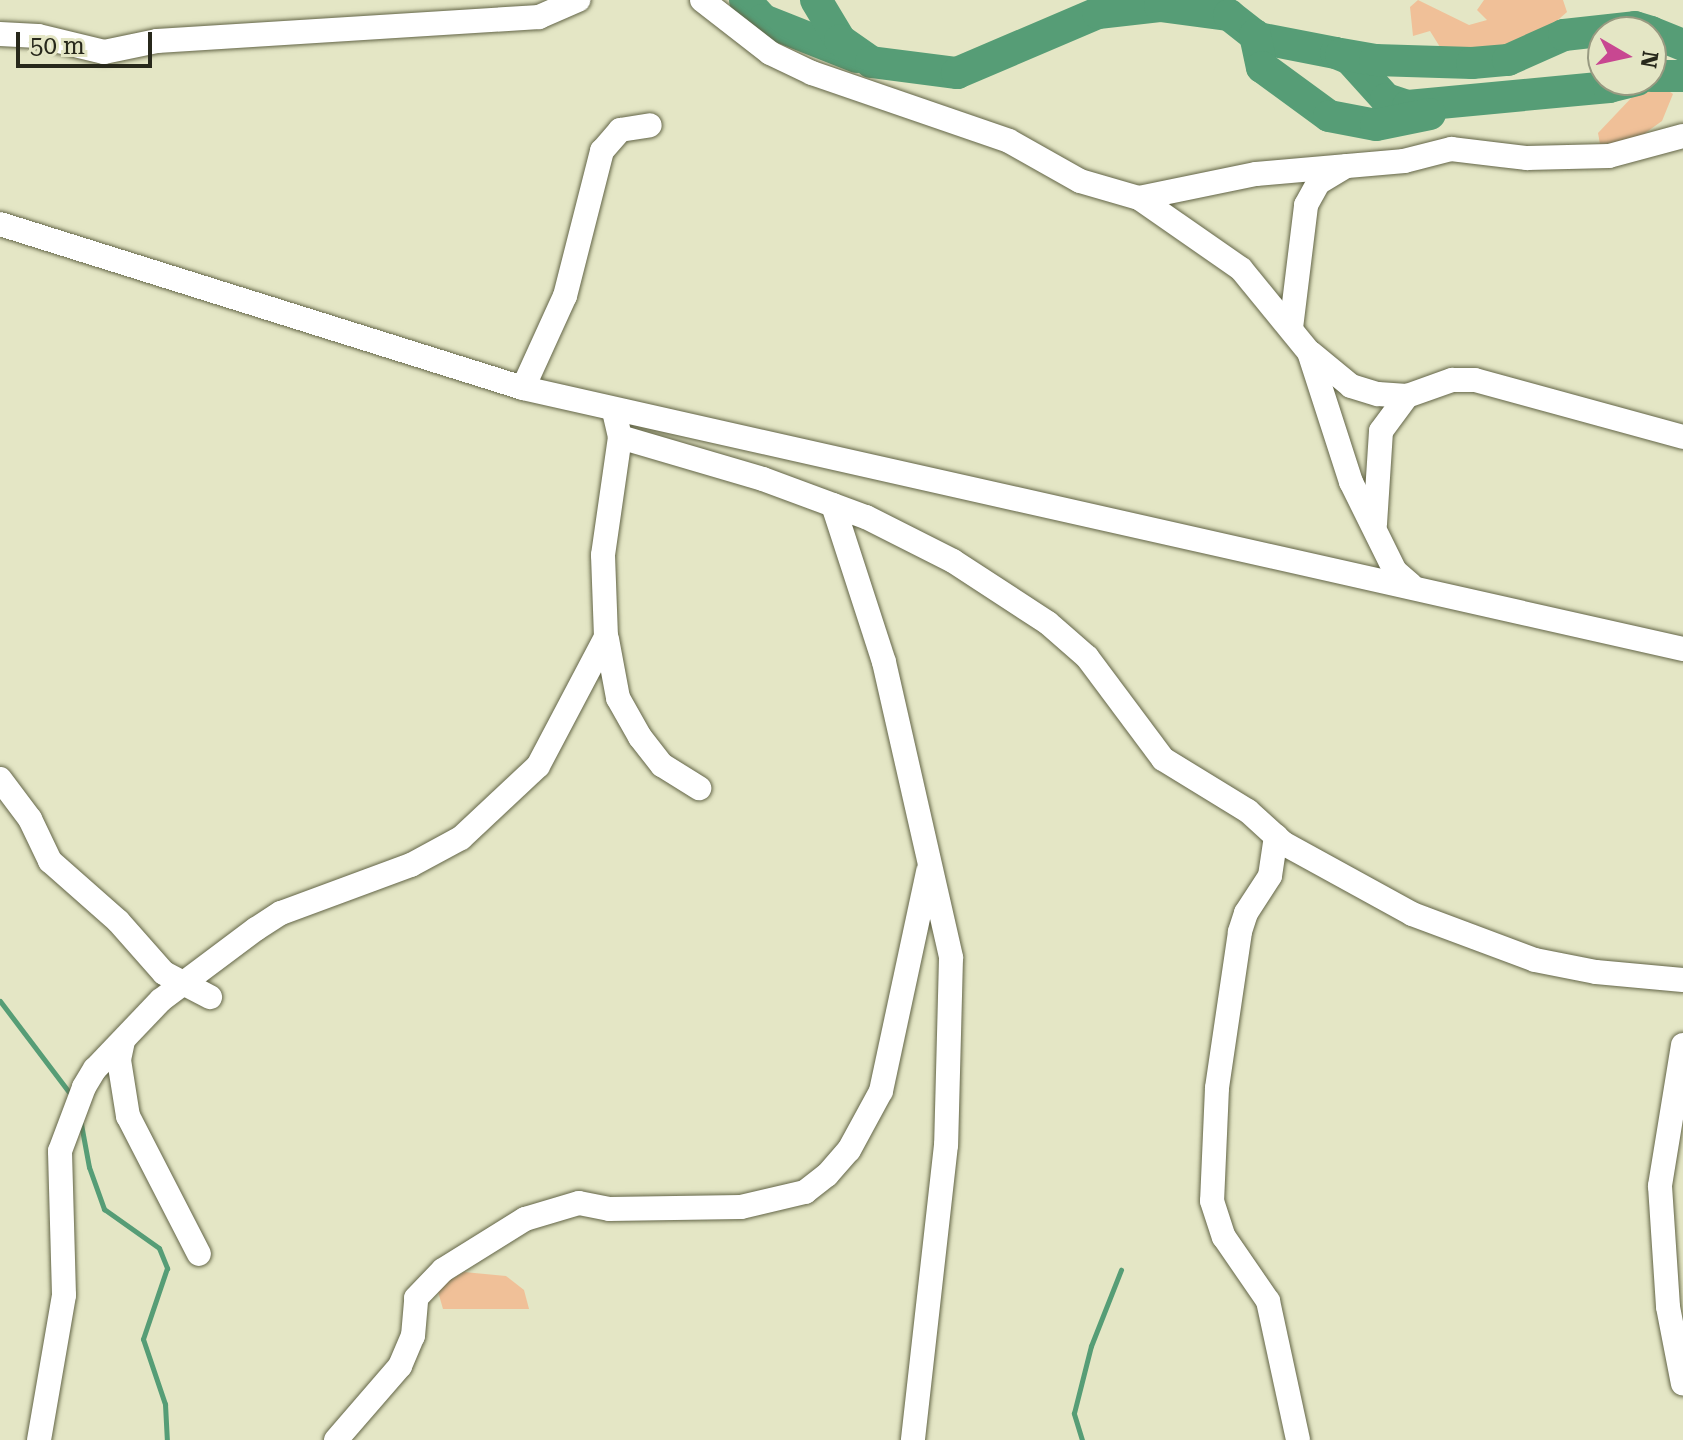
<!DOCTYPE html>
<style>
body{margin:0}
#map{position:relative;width:1683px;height:1440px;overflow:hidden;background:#e4e6c5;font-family:"Roboto Serif",serif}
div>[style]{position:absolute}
.green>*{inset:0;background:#f0c098}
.stream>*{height:5px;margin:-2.5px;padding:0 2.5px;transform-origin:2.5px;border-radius:2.5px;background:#569d76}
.river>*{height:32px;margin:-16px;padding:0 16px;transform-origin:16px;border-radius:16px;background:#569d76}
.roads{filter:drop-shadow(0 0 2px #636547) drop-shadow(0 0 2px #636547)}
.minor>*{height:24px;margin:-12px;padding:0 12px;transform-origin:12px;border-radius:12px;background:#fff}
span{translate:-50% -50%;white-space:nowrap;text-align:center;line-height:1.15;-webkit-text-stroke:8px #e4e6c5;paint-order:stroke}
.north{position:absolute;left:1587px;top:16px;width:80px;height:80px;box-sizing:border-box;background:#e4e6c5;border:2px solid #989a81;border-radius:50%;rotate:99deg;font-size:22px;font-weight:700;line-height:32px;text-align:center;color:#27281b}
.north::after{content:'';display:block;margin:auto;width:28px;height:36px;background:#c84791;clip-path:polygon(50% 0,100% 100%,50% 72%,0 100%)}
.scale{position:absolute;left:16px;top:32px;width:136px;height:36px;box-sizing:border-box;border:4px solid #27281b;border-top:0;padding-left:10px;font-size:24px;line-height:28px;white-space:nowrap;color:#27281b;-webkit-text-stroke:6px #e4e6c5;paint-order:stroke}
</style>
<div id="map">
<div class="green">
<div style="clip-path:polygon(1418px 0,1469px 25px,1487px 20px,1477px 10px,1484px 0,1563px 0,1567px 12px,1542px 34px,1511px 51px,1474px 60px,1448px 60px,1430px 31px,1413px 36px,1410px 7px)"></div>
<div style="clip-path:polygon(1663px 87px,1673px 94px,1662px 121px,1634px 141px,1600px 144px,1598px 133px,1635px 94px)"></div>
<div style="clip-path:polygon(464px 1272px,506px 1276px,524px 1290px,529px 1309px,443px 1309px,437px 1288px)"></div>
</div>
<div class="stream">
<div style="left:0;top:1001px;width:118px;rotate:52.9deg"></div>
<div style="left:81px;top:1124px;width:44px;rotate:79.5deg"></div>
<div style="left:89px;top:1167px;width:45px;rotate:70.3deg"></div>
<div style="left:104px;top:1209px;width:67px;rotate:35.3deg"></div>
<div style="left:159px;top:1248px;width:22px;rotate:68deg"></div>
<div style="left:167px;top:1268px;width:75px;rotate:108.7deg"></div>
<div style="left:143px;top:1339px;width:69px;rotate:71.3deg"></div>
<div style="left:165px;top:1404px;width:36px;rotate:87deg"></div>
<div style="left:1082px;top:1440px;width:28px;rotate:-107deg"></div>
<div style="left:1074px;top:1413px;width:69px;rotate:-75.8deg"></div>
<div style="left:1091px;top:1346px;width:82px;rotate:-68.5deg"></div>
</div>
<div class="river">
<div style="left:745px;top:0;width:27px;rotate:48deg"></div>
<div style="left:763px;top:20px;width:101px;rotate:21.5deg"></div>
<div style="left:816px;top:0;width:47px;rotate:59deg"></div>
<div style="left:840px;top:40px;width:38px;rotate:35deg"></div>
<div style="left:871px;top:62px;width:87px;rotate:7.3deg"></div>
<div style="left:957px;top:73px;width:153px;rotate:-23.1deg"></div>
<div style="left:1098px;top:13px;width:62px;rotate:-6.4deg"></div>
<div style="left:1160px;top:6px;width:70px;rotate:7.4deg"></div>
<div style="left:1229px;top:15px;width:37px;rotate:38deg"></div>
<div style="left:1258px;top:38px;width:79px;rotate:10.9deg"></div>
<div style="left:1336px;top:53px;width:15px;rotate:23deg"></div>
<div style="left:1350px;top:59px;width:54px;rotate:48deg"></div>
<div style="left:1386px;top:99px;width:23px;rotate:18deg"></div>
<div style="left:1408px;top:106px;width:202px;rotate:-5.4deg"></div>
<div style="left:1609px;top:87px;width:29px;rotate:-14deg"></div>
<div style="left:1651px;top:32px;width:35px;rotate:22deg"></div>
<div style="left:1255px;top:35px;width:33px;rotate:78deg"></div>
<div style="left:1262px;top:67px;width:83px;rotate:36.2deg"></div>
<div style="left:1329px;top:116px;width:48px;rotate:10.8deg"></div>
<div style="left:1376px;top:125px;width:55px;rotate:-11.5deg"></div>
<div style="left:1341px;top:54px;width:35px;rotate:10deg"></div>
<div style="left:1375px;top:60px;width:97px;rotate:1.8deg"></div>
<div style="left:1472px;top:63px;width:36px;rotate:-5deg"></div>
<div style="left:1508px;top:60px;width:61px;rotate:-24.1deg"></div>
<div style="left:1564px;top:35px;width:71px;rotate:-6.4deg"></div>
<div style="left:1635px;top:27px;width:17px;rotate:17deg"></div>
<div style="left:1651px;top:76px;width:32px"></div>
</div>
<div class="roads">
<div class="minor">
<div style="left:702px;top:0;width:86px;rotate:37.9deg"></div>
<div style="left:770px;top:53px;width:47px;rotate:25.5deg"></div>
<div style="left:812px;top:73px;width:208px;rotate:19deg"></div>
<div style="left:1009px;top:141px;width:81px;rotate:29.4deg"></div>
<div style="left:1080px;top:181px;width:61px;rotate:16.1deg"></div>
<div style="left:1139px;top:198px;width:119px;rotate:-11.6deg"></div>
<div style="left:1256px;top:174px;width:149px;rotate:-5deg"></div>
<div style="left:1404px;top:161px;width:49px;rotate:-14.3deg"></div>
<div style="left:1451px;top:149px;width:77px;rotate:6.8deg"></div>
<div style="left:1527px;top:158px;width:82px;rotate:-1.4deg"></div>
<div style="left:1609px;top:156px;width:77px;rotate:-15.1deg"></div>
<div style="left:0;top:34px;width:38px;rotate:3deg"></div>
<div style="left:38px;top:36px;width:68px;rotate:13.6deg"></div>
<div style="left:104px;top:52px;width:54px;rotate:-11.7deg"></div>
<div style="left:157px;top:41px;width:383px;rotate:-3.6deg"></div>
<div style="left:539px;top:17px;width:43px;rotate:-23.6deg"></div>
<div style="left:1139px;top:198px;width:124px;rotate:34.8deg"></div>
<div style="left:1241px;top:269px;width:107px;rotate:50.7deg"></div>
<div style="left:1309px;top:352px;width:137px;rotate:72.1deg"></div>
<div style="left:1351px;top:482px;width:99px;rotate:63.7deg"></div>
<div style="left:1395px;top:571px;width:21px;rotate:41deg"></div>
<div style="left:0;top:224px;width:548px;rotate:17.41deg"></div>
<div style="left:523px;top:388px;width:1189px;rotate:12.68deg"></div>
<div style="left:1291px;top:328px;width:124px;rotate:-83deg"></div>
<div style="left:1306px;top:205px;width:25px;rotate:-61deg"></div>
<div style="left:1318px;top:183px;width:33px;rotate:-31deg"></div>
<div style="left:1311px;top:353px;width:52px;rotate:39.5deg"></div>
<div style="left:1351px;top:386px;width:28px;rotate:17deg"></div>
<div style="left:1378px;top:394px;width:29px;rotate:4deg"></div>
<div style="left:1407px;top:396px;width:48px;rotate:-19.6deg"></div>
<div style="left:1452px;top:380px;width:23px"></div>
<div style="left:1475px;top:380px;width:216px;rotate:15.3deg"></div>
<div style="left:523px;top:388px;width:101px;rotate:-65.5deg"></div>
<div style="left:565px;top:296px;width:150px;rotate:-75.7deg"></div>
<div style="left:602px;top:151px;width:28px;rotate:-49deg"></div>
<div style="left:620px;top:130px;width:30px;rotate:-9deg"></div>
<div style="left:620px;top:437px;width:149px;rotate:16.4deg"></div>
<div style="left:763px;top:479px;width:110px;rotate:20.3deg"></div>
<div style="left:866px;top:517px;width:97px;rotate:26.8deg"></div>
<div style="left:953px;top:561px;width:113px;rotate:33.1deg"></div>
<div style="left:1048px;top:623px;width:52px;rotate:41.1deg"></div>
<div style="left:1087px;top:657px;width:127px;rotate:53.3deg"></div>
<div style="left:1163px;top:759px;width:100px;rotate:31.5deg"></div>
<div style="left:1248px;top:811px;width:47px;rotate:42.4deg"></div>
<div style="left:1283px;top:843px;width:147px;rotate:28.8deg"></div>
<div style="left:1412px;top:914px;width:131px;rotate:20.5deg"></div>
<div style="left:1535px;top:960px;width:62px;rotate:11.1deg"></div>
<div style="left:1596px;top:972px;width:87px;rotate:5.3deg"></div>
<div style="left:833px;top:505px;width:165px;rotate:72deg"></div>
<div style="left:884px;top:662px;width:303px;rotate:77.2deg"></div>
<div style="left:951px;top:958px;width:187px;rotate:91.5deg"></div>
<div style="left:946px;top:1145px;width:297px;rotate:96.4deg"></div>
<div style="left:1375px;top:524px;width:93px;rotate:-86.3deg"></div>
<div style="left:1381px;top:431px;width:44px;rotate:-53.4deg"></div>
<div style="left:607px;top:639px;width:60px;rotate:79.4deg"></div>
<div style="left:618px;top:698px;width:45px;rotate:60.6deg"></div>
<div style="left:640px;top:737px;width:36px;rotate:52deg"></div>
<div style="left:662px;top:765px;width:44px;rotate:31.9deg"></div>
<div style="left:0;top:779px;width:50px;rotate:53.1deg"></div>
<div style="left:30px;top:819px;width:47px;rotate:64.5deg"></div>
<div style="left:50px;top:861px;width:91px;rotate:41.4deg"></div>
<div style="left:118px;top:921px;width:69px;rotate:48.5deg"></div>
<div style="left:164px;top:973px;width:52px;rotate:27.6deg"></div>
<div style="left:1276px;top:836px;width:40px;rotate:98.5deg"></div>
<div style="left:1270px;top:876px;width:44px;rotate:123deg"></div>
<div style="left:1246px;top:913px;width:20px;rotate:108deg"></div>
<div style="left:1240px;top:932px;width:158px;rotate:98.4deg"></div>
<div style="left:1217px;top:1088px;width:113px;rotate:92.5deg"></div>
<div style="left:1212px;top:1201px;width:38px;rotate:72deg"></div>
<div style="left:1224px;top:1237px;width:78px;rotate:55.5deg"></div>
<div style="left:1268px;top:1301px;width:142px;rotate:77.8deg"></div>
<div style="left:123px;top:1041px;width:19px;rotate:102deg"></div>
<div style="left:119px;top:1060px;width:57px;rotate:80.9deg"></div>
<div style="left:128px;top:1116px;width:155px;rotate:62.8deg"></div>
<div style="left:1683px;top:1045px;width:143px;rotate:99.3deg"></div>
<div style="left:1660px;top:1186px;width:121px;rotate:86.2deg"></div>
<div style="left:1668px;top:1307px;width:78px;rotate:79deg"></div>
<div style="left:39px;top:1440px;width:147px;rotate:-80.2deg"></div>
<div style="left:64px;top:1295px;width:144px;rotate:-91.6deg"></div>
<div style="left:60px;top:1151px;width:68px;rotate:-69.4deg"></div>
<div style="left:84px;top:1087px;width:21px;rotate:-59deg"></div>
<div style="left:95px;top:1069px;width:95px;rotate:-46.3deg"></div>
<div style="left:161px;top:1000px;width:119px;rotate:-36.8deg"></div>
<div style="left:256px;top:929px;width:30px;rotate:-33deg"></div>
<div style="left:281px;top:913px;width:139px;rotate:-20.3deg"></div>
<div style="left:411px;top:865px;width:57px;rotate:-28.4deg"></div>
<div style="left:461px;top:838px;width:105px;rotate:-43.1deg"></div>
<div style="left:538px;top:766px;width:146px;rotate:-62.2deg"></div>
<div style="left:606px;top:637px;width:82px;rotate:-92.1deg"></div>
<div style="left:603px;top:555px;width:119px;rotate:-81.8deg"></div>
<div style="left:620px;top:437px;width:28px;rotate:-103deg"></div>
<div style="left:336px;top:1440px;width:98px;rotate:-49.1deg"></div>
<div style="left:400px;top:1366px;width:33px;rotate:-67deg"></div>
<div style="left:413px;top:1336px;width:38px;rotate:-85deg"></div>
<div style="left:416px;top:1298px;width:39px;rotate:-46deg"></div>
<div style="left:443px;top:1270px;width:97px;rotate:-31.9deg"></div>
<div style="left:525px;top:1219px;width:56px;rotate:-16.5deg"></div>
<div style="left:579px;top:1203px;width:31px;rotate:11deg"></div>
<div style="left:609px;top:1209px;width:132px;rotate:-0.9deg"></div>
<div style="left:741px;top:1207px;width:66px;rotate:-13.2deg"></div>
<div style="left:805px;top:1192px;width:28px;rotate:-38deg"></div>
<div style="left:827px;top:1175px;width:33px;rotate:-49deg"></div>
<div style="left:849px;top:1150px;width:67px;rotate:-61.5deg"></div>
<div style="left:881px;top:1091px;width:225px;rotate:-77.9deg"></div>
</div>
</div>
<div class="north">N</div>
<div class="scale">50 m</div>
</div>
